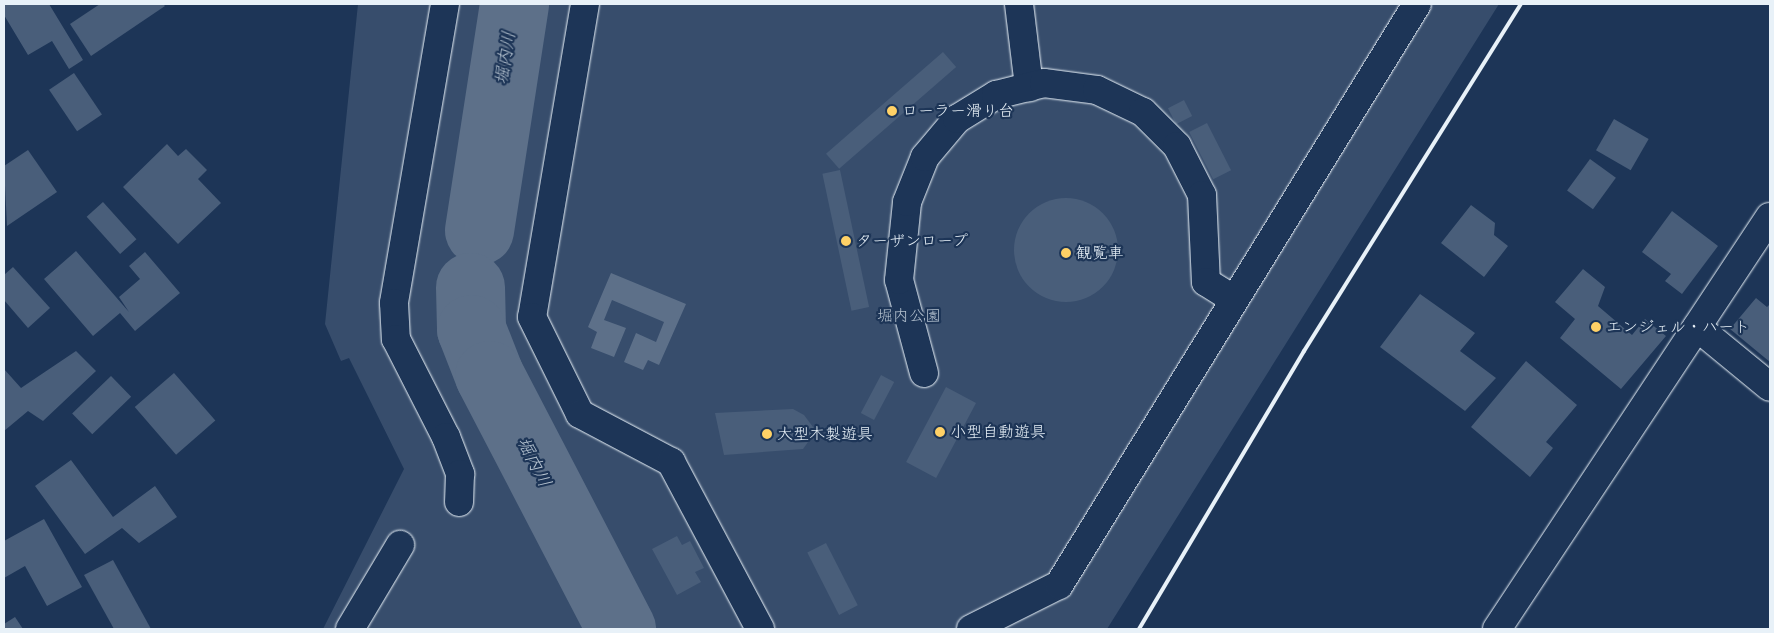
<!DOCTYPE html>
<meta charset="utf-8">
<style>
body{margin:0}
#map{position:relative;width:1774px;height:633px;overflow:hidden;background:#1d3557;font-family:Sriracha,"Klee One",sans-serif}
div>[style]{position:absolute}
.green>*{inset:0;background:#374d6c}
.water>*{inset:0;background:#5d7089}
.river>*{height:69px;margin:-34.5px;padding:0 34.5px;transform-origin:34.5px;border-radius:34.5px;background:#5d7089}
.building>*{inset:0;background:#495e7a;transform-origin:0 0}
.round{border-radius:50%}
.roads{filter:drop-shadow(0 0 1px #e8f1f8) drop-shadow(0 0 1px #e8f1f8)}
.minor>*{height:28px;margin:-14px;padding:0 14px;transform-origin:14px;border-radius:14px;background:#1d3557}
.rail>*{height:4px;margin:-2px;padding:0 2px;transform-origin:2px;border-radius:2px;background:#e8f1f8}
.dots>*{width:14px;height:14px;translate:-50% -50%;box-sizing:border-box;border:2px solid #1d3557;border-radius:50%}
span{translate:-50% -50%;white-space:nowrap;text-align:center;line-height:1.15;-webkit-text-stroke:4.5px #1d3557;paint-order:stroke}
.poi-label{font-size:16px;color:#e8f1f8}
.left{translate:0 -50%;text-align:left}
.park-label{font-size:16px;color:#b3c0ce}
.water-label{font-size:18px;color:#b7c4d1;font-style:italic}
.frame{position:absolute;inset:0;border:5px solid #e8f1f8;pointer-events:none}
</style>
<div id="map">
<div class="green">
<div style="clip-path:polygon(358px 4px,1499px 4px,1107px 629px,323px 629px,404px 469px,349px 358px,341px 361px,325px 324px)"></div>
</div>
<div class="water">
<div style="clip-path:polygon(611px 273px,686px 304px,659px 365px,648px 360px,643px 370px,624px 362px,636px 333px,656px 342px,664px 322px,612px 300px,604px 320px,626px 328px,614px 357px,591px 348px,597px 332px,588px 327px)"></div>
</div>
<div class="river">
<div style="left:479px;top:230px;width:229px;rotate:-81.2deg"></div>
<div style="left:470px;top:287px;width:42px;rotate:88.6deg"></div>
<div style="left:471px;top:329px;width:49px;rotate:68.6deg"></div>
<div style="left:489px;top:375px;width:286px;rotate:62.5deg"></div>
</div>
<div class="building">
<div style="clip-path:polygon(4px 4px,49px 4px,83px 60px,69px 69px,52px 41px,28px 55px,4px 15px)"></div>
<div style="clip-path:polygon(100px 4px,163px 4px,165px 6px,91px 56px,70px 24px)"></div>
<div style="left:943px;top:52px;width:20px;height:155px;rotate:49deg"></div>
<div style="left:74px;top:73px;width:50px;height:30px;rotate:56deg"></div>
<div style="left:1184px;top:100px;width:18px;height:18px;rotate:63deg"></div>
<div style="left:1614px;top:119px;width:40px;height:36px;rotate:30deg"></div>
<div style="left:1207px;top:123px;width:53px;height:20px;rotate:63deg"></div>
<div style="clip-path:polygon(167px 144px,178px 156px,186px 149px,207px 170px,198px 179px,221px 203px,178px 244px,123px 187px)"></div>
<div style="clip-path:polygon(28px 150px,57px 192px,7px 226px,4px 166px)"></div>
<div style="left:1590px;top:159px;width:32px;height:39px;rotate:36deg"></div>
<div style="left:840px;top:170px;width:140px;height:18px;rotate:78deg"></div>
<div class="round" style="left:1014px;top:198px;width:104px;height:104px"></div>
<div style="left:103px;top:202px;width:50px;height:22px;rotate:48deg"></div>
<div style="clip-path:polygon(1471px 205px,1495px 223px,1494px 235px,1508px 246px,1484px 277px,1441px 243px)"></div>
<div style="clip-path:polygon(1672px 211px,1718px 246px,1682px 294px,1665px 281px,1671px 274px,1642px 252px)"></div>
<div style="clip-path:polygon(76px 251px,129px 312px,119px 297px,140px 279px,129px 266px,145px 252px,180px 293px,135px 331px,120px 313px,93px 336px,44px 279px)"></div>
<div style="clip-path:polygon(13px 267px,50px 308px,28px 328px,4px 300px,4px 275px)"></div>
<div style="clip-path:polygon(1583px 269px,1605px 287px,1598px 306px,1632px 335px,1645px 319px,1666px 336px,1621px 389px,1560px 338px,1575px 319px,1555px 302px)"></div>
<div style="clip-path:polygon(1420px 294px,1475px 333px,1460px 351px,1496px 378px,1465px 411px,1380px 347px)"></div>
<div style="clip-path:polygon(1756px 298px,1767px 307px,1770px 304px,1770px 362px,1730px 329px)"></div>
<div style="clip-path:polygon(76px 351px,96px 371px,43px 421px,28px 411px,4px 431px,4px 369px,21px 388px)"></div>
<div style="clip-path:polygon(1526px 361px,1577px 405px,1546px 442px,1553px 448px,1530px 477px,1471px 427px)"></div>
<div style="left:174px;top:373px;width:63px;height:52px;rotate:49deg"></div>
<div style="left:881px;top:375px;width:15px;height:43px;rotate:28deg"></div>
<div style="left:111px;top:376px;width:29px;height:54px;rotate:46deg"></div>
<div style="left:946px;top:387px;width:34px;height:85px;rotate:28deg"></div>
<div style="clip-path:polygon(793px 409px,804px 415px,816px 431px,803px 449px,724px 455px,715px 413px)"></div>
<div style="clip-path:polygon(71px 460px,113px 517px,155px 486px,177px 517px,139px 543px,122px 528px,85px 554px,35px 486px)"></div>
<div style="clip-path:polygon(44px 519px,82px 587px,47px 606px,25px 566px,4px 578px,4px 541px)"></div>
<div style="clip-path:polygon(677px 536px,682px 545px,690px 541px,704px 568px,695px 572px,701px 582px,677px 595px,652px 549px)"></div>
<div style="left:826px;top:543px;width:70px;height:21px;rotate:63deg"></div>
<div style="clip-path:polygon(113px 560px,151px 629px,114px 629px,84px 575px)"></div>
<div style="clip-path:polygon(15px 617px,23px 629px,4px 629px,4px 624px)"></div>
</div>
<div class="roads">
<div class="minor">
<div style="left:445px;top:4px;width:303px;rotate:99.7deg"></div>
<div style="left:394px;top:303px;width:36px;rotate:87deg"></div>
<div style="left:396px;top:339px;width:110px;rotate:63deg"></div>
<div style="left:446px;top:437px;width:40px;rotate:69deg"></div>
<div style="left:460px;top:474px;width:28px;rotate:92deg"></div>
<div style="left:585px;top:4px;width:317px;rotate:99.6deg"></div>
<div style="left:532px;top:317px;width:108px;rotate:63.7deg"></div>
<div style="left:580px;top:414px;width:103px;rotate:27.8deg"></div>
<div style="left:671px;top:462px;width:189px;rotate:61.9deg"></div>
<div style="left:1019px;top:4px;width:84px;rotate:83.1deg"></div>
<div style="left:1697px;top:327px;width:94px;rotate:39.4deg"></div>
<div style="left:924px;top:373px;width:96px;rotate:-105deg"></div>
<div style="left:899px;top:280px;width:78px;rotate:-84.1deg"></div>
<div style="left:907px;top:202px;width:48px;rotate:-68.2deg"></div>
<div style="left:925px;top:157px;width:50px;rotate:-49.9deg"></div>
<div style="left:957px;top:119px;width:46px;rotate:-31.6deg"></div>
<div style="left:996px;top:95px;width:49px;rotate:-14deg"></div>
<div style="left:1044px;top:83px;width:53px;rotate:7.5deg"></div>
<div style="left:1097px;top:90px;width:51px;rotate:25.6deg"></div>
<div style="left:1143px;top:112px;width:48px;rotate:45deg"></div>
<div style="left:1177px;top:146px;width:55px;rotate:63deg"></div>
<div style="left:1202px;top:195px;width:87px;rotate:87.4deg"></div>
<div style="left:1206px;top:282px;width:32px;rotate:32deg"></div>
<div style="left:350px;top:629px;width:98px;rotate:-59.2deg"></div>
<div style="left:971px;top:629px;width:98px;rotate:-26.6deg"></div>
<div style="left:1059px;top:585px;width:682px;rotate:-58.36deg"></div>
<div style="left:1497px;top:629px;width:494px;rotate:-56.5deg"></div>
</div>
</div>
<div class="rail">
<div style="left:1139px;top:629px;width:323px;rotate:-59.3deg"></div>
<div style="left:1304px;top:351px;width:409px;rotate:-58deg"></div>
</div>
<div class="dots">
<div style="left:892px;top:111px;background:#ffd166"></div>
<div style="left:846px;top:241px;background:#ffd166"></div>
<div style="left:1066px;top:253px;background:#ffd166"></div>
<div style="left:1596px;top:327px;background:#ffd166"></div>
<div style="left:940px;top:432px;background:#ffd166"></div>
<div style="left:767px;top:434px;background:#ffd166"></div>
</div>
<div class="poi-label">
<span class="left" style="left:902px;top:111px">ローラー滑り台</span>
<span class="left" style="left:856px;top:241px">ターザンロープ</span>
<span class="left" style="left:1076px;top:253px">観覧車</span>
<span class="left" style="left:1606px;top:327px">エンジェル・ハート</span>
<span class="left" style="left:950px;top:432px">小型自動遊具</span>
<span class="left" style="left:777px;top:434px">大型木製遊具</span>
</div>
<div class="park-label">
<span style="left:909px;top:316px">堀内公園</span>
</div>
<div class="water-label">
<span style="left:505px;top:58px;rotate:-81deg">堀内川</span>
<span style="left:534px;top:462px;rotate:63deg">堀内川</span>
</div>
<div class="frame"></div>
</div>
